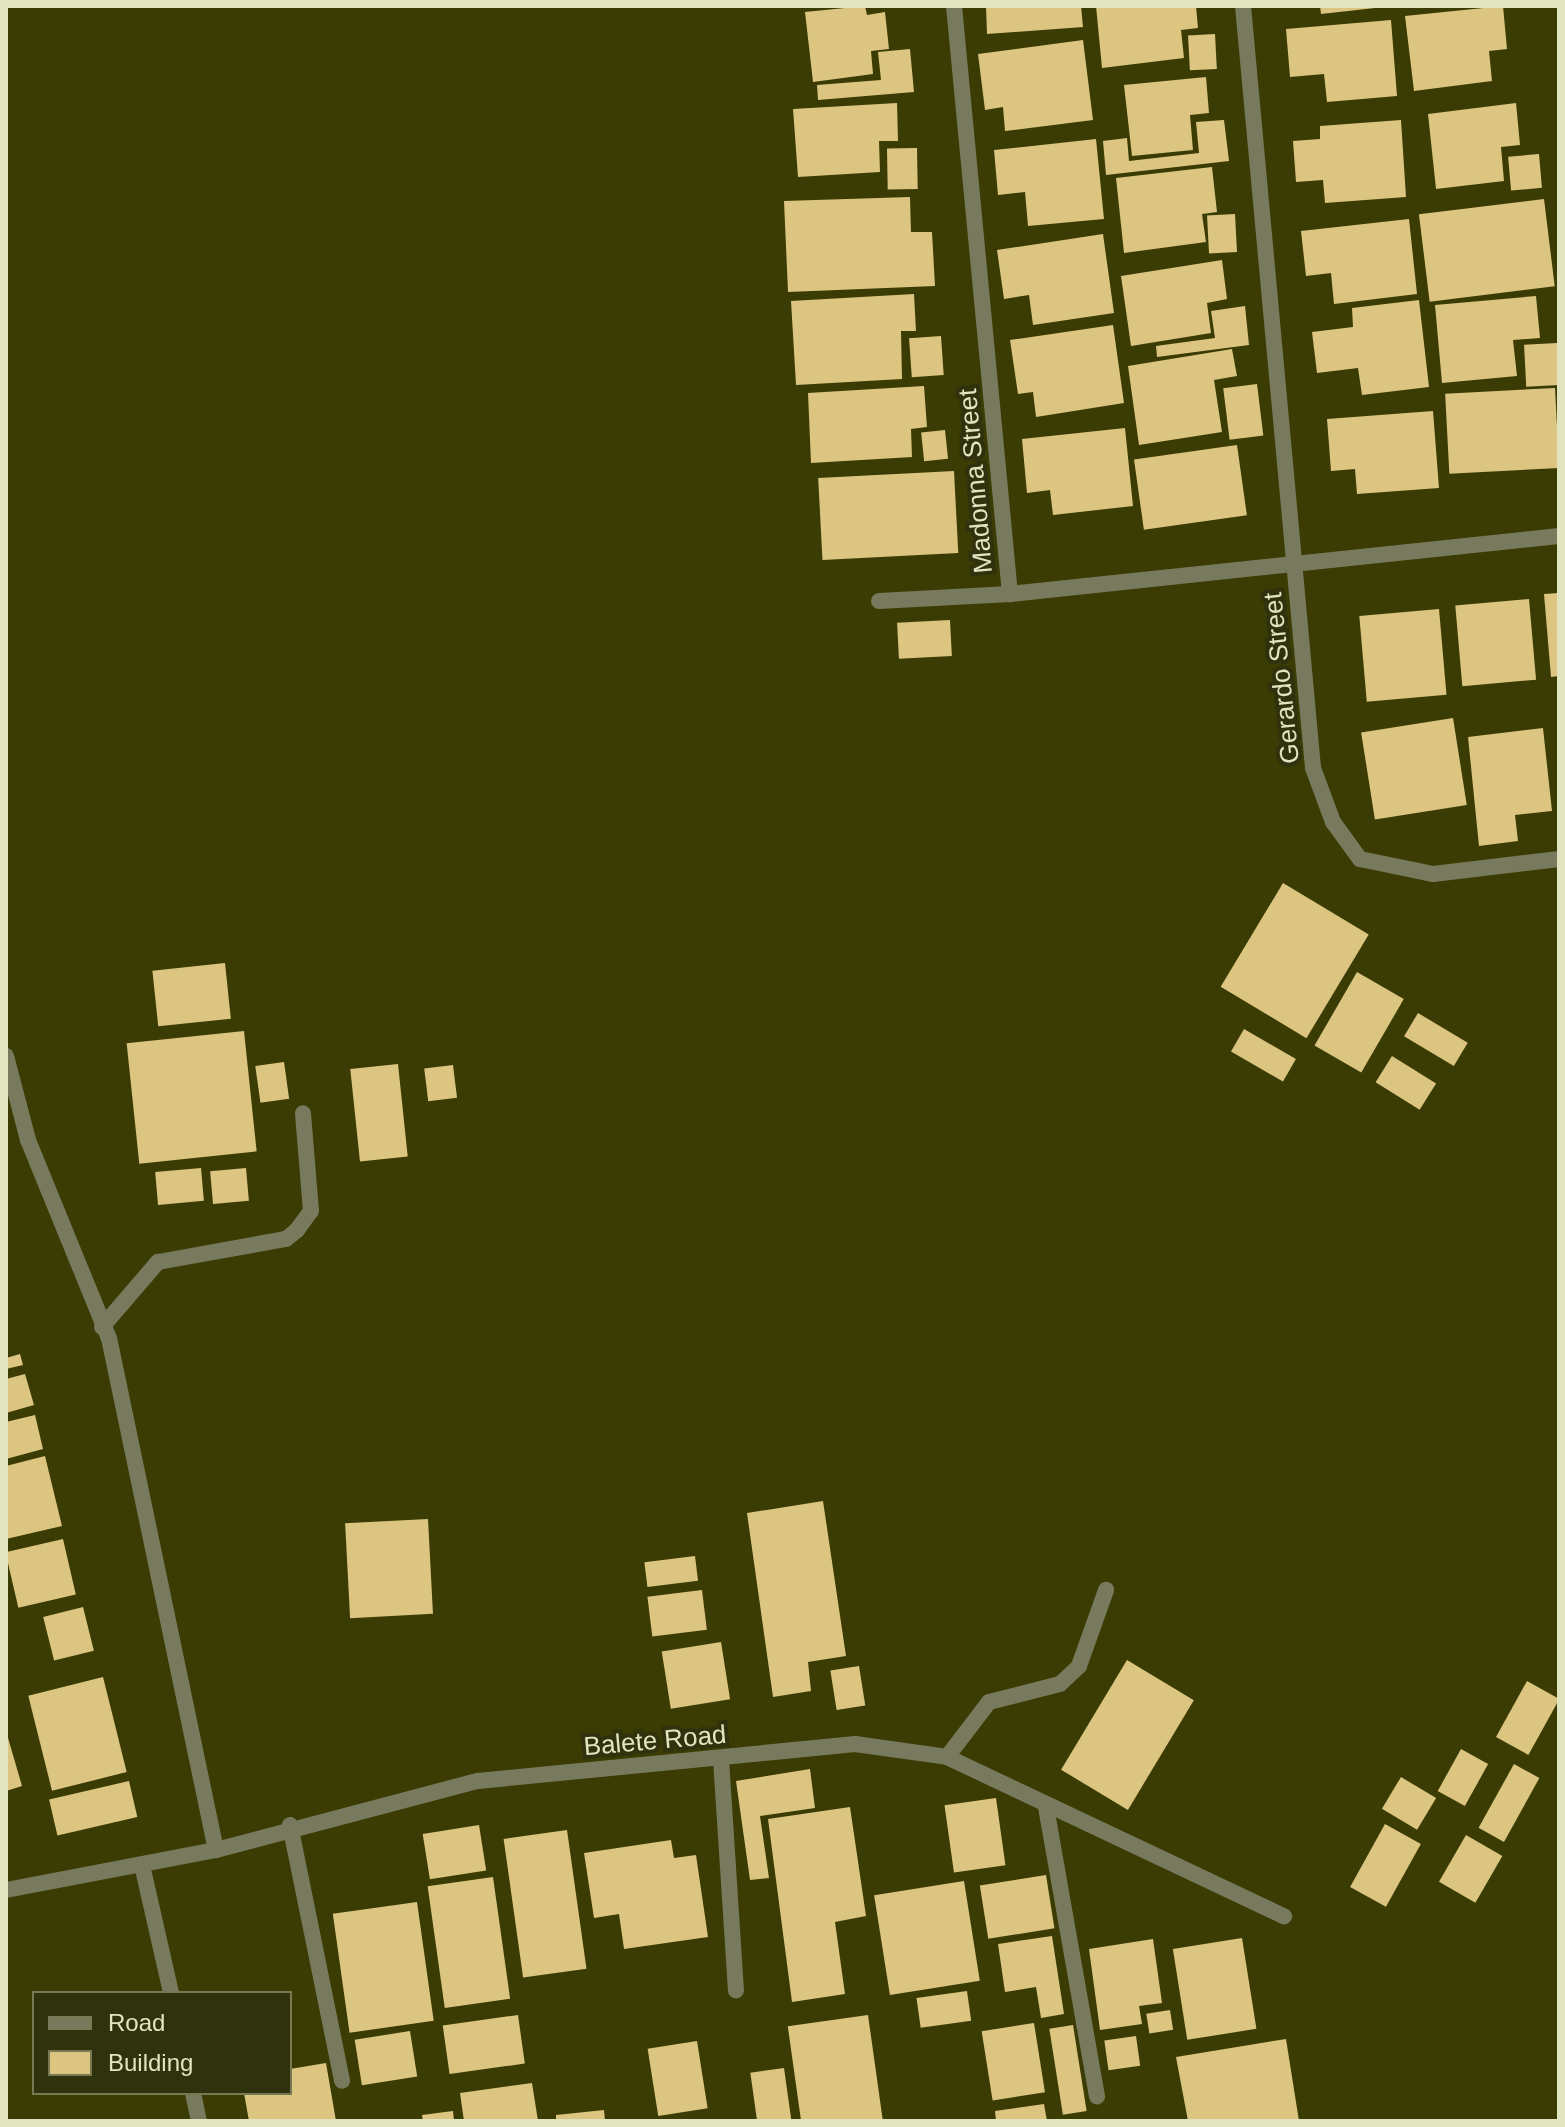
<!DOCTYPE html>
<style>
body{margin:0}
#map{position:relative;width:1565px;height:2127px;overflow:hidden;background:#3b3c03;font-family:Helvetica,sans-serif}
div>[style]{position:absolute}
.building>*{inset:0;background:#dcc580;transform-origin:0 0}
.service>*{height:16px;margin:-8px;padding:0 8px;transform-origin:8px;border-radius:8px;background:#787a5e}
.minor>*{height:16px;margin:-8px;padding:0 8px;transform-origin:8px;border-radius:8px;background:#787a5e}
span{translate:-50% -50%;white-space:nowrap;text-align:center;line-height:1.15;-webkit-text-stroke:8px #30310d;paint-order:stroke}
.street-label{font-size:26px;color:#e1e4c1}
.frame{position:absolute;inset:0;border:8px solid #e1e4c1;pointer-events:none}
.legend{position:absolute;left:32px;top:1991px;width:260px;height:104px;box-sizing:border-box;background:#30310d;border:2px solid #777955;margin:0;padding:10px 14px;list-style:none;font-size:24px;color:#e1e4c1}
.legend li{display:flex;align-items:center;gap:16px;height:40px}
.legend b{width:40px;border:2px solid #777955}
</style>
<div id="map">
<div class="building">
<div style="clip-path:polygon(865px 6px,867px 15px,885px 12px,889px 49px,871px 51px,873px 74px,813px 82px,805px 12px)"></div>
<div style="clip-path:polygon(986px 6px,1081px 6px,1083px 27px,987px 34px)"></div>
<div style="clip-path:polygon(1096px 6px,1196px 6px,1198px 28px,1181px 30px,1184px 58px,1102px 68px)"></div>
<div style="clip-path:polygon(1320px 6px,1375px 6px,1375px 8px,1321px 14px)"></div>
<div style="clip-path:polygon(1503px 6px,1507px 49px,1489px 51px,1492px 81px,1414px 91px,1405px 16px)"></div>
<div style="clip-path:polygon(1391px 20px,1397px 96px,1327px 102px,1324px 74px,1290px 77px,1286px 29px)"></div>
<div style="left:1215px;top:34px;width:35px;height:27px;rotate:87deg"></div>
<div style="clip-path:polygon(1083px 40px,1093px 120px,1005px 131px,1003px 107px,985px 110px,978px 54px)"></div>
<div style="clip-path:polygon(910px 49px,914px 92px,818px 100px,817px 85px,881px 80px,878px 52px)"></div>
<div style="clip-path:polygon(1206px 77px,1209px 113px,1190px 115px,1193px 150px,1132px 156px,1124px 85px)"></div>
<div style="clip-path:polygon(897px 103px,898px 141px,879px 141px,880px 172px,798px 177px,793px 109px)"></div>
<div style="clip-path:polygon(1516px 103px,1520px 145px,1501px 147px,1504px 181px,1436px 189px,1428px 114px)"></div>
<div style="clip-path:polygon(1224px 120px,1229px 161px,1106px 175px,1103px 141px,1127px 138px,1129px 161px,1199px 153px,1196px 122px)"></div>
<div style="clip-path:polygon(1401px 120px,1406px 197px,1325px 203px,1323px 180px,1296px 182px,1293px 141px,1320px 139px,1320px 126px)"></div>
<div style="clip-path:polygon(1096px 139px,1104px 219px,1028px 226px,1025px 192px,998px 195px,994px 150px)"></div>
<div style="left:917px;top:148px;width:41px;height:30px;rotate:89deg"></div>
<div style="left:1539px;top:154px;width:34px;height:31px;rotate:85deg"></div>
<div style="clip-path:polygon(1212px 167px,1217px 212px,1202px 214px,1206px 242px,1124px 253px,1116px 178px)"></div>
<div style="clip-path:polygon(910px 197px,911px 232px,932px 232px,935px 286px,788px 292px,784px 201px)"></div>
<div style="left:1544px;top:199px;width:88px;height:126px;rotate:83deg"></div>
<div style="left:1235px;top:214px;width:38px;height:28px;rotate:87deg"></div>
<div style="clip-path:polygon(1409px 219px,1417px 294px,1334px 304px,1331px 273px,1306px 276px,1301px 231px)"></div>
<div style="clip-path:polygon(1103px 234px,1114px 313px,1033px 325px,1029px 295px,1004px 299px,997px 250px)"></div>
<div style="clip-path:polygon(1222px 260px,1227px 299px,1207px 303px,1211px 333px,1131px 346px,1121px 276px)"></div>
<div style="clip-path:polygon(914px 294px,916px 331px,901px 331px,902px 379px,796px 385px,791px 301px)"></div>
<div style="clip-path:polygon(1536px 296px,1540px 338px,1513px 340px,1517px 376px,1442px 383px,1435px 305px)"></div>
<div style="clip-path:polygon(1419px 300px,1429px 387px,1362px 395px,1358px 368px,1317px 373px,1312px 332px,1353px 327px,1352px 308px)"></div>
<div style="clip-path:polygon(1245px 306px,1249px 345px,1157px 357px,1156px 346px,1215px 338px,1211px 311px)"></div>
<div style="clip-path:polygon(1113px 325px,1124px 403px,1036px 417px,1033px 392px,1018px 394px,1010px 340px)"></div>
<div style="left:941px;top:336px;width:39px;height:32px;rotate:86deg"></div>
<div style="left:1557px;top:343px;width:42px;height:33px;rotate:87deg"></div>
<div style="clip-path:polygon(1232px 349px,1237px 376px,1214px 380px,1222px 432px,1139px 445px,1128px 366px)"></div>
<div style="left:1257px;top:384px;width:52px;height:34px;rotate:83deg"></div>
<div style="clip-path:polygon(924px 386px,927px 427px,911px 429px,912px 457px,811px 463px,808px 393px)"></div>
<div style="left:1555px;top:388px;width:80px;height:110px;rotate:87deg"></div>
<div style="clip-path:polygon(1433px 411px,1439px 488px,1357px 494px,1355px 469px,1331px 471px,1327px 419px)"></div>
<div style="clip-path:polygon(1125px 428px,1133px 506px,1053px 515px,1050px 490px,1027px 493px,1022px 439px)"></div>
<div style="left:945px;top:430px;width:29px;height:24px;rotate:84deg"></div>
<div style="left:1237px;top:445px;width:71px;height:104px;rotate:82deg"></div>
<div style="left:954px;top:471px;width:82px;height:136px;rotate:87deg"></div>
<div style="clip-path:polygon(1559px 593px,1559px 676px,1551px 677px,1544px 594px)"></div>
<div style="left:1529px;top:599px;width:81px;height:74px;rotate:85deg"></div>
<div style="left:1439px;top:609px;width:86px;height:80px;rotate:85deg"></div>
<div style="left:950px;top:620px;width:36px;height:53px;rotate:87deg"></div>
<div style="left:1453px;top:718px;width:88px;height:93px;rotate:81deg"></div>
<div style="clip-path:polygon(1543px 728px,1552px 811px,1515px 815px,1518px 841px,1479px 846px,1468px 737px)"></div>
<div style="left:1283px;top:883px;width:100px;height:121px;rotate:31deg"></div>
<div style="left:225px;top:963px;width:56px;height:73px;rotate:84deg"></div>
<div style="left:1357px;top:972px;width:54px;height:85px;rotate:30deg"></div>
<div style="left:1418px;top:1013px;width:58px;height:27px;rotate:31deg"></div>
<div style="left:1244px;top:1029px;width:60px;height:26px;rotate:30deg"></div>
<div style="left:244px;top:1031px;width:121px;height:118px;rotate:84deg"></div>
<div style="left:1392px;top:1056px;width:52px;height:31px;rotate:32deg"></div>
<div style="left:284px;top:1062px;width:37px;height:29px;rotate:82deg"></div>
<div style="left:398px;top:1064px;width:93px;height:48px;rotate:84deg"></div>
<div style="left:453px;top:1065px;width:33px;height:29px;rotate:83deg"></div>
<div style="left:201px;top:1168px;width:33px;height:46px;rotate:85deg"></div>
<div style="left:246px;top:1168px;width:33px;height:36px;rotate:85deg"></div>
<div style="clip-path:polygon(20px 1354px,23px 1365px,6px 1369px,6px 1358px)"></div>
<div style="clip-path:polygon(25px 1374px,34px 1405px,6px 1413px,6px 1379px)"></div>
<div style="clip-path:polygon(35px 1415px,43px 1449px,6px 1459px,6px 1422px)"></div>
<div style="clip-path:polygon(45px 1456px,62px 1526px,6px 1539px,6px 1466px)"></div>
<div style="clip-path:polygon(823px 1501px,846px 1656px,808px 1662px,811px 1691px,773px 1697px,747px 1513px)"></div>
<div style="left:428px;top:1519px;width:95px;height:83px;rotate:87deg"></div>
<div style="left:63px;top:1539px;width:57px;height:59px;rotate:77deg"></div>
<div style="left:695px;top:1556px;width:25px;height:51px;rotate:83deg"></div>
<div style="left:702px;top:1590px;width:40px;height:55px;rotate:83deg"></div>
<div style="left:83px;top:1607px;width:45px;height:41px;rotate:76deg"></div>
<div style="left:721px;top:1642px;width:58px;height:60px;rotate:81deg"></div>
<div style="left:1127px;top:1660px;width:78px;height:128px;rotate:31deg"></div>
<div style="left:859px;top:1666px;width:40px;height:29px;rotate:81deg"></div>
<div style="left:103px;top:1677px;width:98px;height:77px;rotate:76deg"></div>
<div style="left:1527px;top:1681px;width:37px;height:64px;rotate:29deg"></div>
<div style="clip-path:polygon(6px 1731px,22px 1786px,6px 1791px)"></div>
<div style="left:1461px;top:1749px;width:31px;height:48px;rotate:29deg"></div>
<div style="left:1514px;top:1764px;width:29px;height:73px;rotate:29deg"></div>
<div style="clip-path:polygon(810px 1769px,815px 1808px,760px 1816px,769px 1878px,750px 1880px,736px 1781px)"></div>
<div style="left:1401px;top:1777px;width:41px;height:37px;rotate:31deg"></div>
<div style="left:129px;top:1781px;width:37px;height:82px;rotate:77deg"></div>
<div style="left:996px;top:1798px;width:68px;height:52px;rotate:82deg"></div>
<div style="clip-path:polygon(850px 1807px,866px 1916px,835px 1922px,845px 1994px,792px 2002px,768px 1819px)"></div>
<div style="left:1385px;top:1824px;width:41px;height:72px;rotate:29deg"></div>
<div style="left:479px;top:1825px;width:46px;height:57px;rotate:81deg"></div>
<div style="left:567px;top:1830px;width:140px;height:64px;rotate:82deg"></div>
<div style="left:1466px;top:1835px;width:42px;height:54px;rotate:30deg"></div>
<div style="clip-path:polygon(671px 1840px,674px 1858px,696px 1855px,708px 1937px,624px 1949px,619px 1914px,594px 1918px,584px 1853px)"></div>
<div style="left:1046px;top:1875px;width:54px;height:67px;rotate:81deg"></div>
<div style="left:493px;top:1877px;width:123px;height:66px;rotate:82deg"></div>
<div style="left:964px;top:1881px;width:101px;height:91px;rotate:81deg"></div>
<div style="left:417px;top:1902px;width:120px;height:85px;rotate:82deg"></div>
<div style="clip-path:polygon(1052px 1936px,1064px 2014px,1041px 2018px,1036px 1987px,1005px 1992px,998px 1944px)"></div>
<div style="left:1242px;top:1938px;width:92px;height:70px;rotate:81deg"></div>
<div style="clip-path:polygon(1153px 1939px,1162px 2003px,1139px 2006px,1142px 2024px,1100px 2030px,1089px 1949px)"></div>
<div style="left:967px;top:1991px;width:30px;height:51px;rotate:82deg"></div>
<div style="left:1170px;top:2010px;width:20px;height:24px;rotate:81deg"></div>
<div style="left:518px;top:2015px;width:49px;height:76px;rotate:82deg"></div>
<div style="left:868px;top:2015px;width:107px;height:81px;rotate:82deg"></div>
<div style="left:1034px;top:2023px;width:70px;height:53px;rotate:81deg"></div>
<div style="left:1073px;top:2025px;width:87px;height:24px;rotate:81deg"></div>
<div style="left:410px;top:2031px;width:46px;height:56px;rotate:81deg"></div>
<div style="left:1136px;top:2036px;width:30px;height:32px;rotate:82deg"></div>
<div style="clip-path:polygon(1286px 2039px,1299px 2121px,1188px 2121px,1176px 2057px)"></div>
<div style="left:697px;top:2041px;width:68px;height:50px;rotate:81deg"></div>
<div style="clip-path:polygon(326px 2063px,336px 2121px,249px 2121px,244px 2093px,290px 2093px,290px 2069px)"></div>
<div style="left:784px;top:2068px;width:53px;height:34px;rotate:82deg"></div>
<div style="clip-path:polygon(532px 2083px,538px 2121px,464px 2121px,460px 2093px)"></div>
<div style="clip-path:polygon(1044px 2104px,1047px 2121px,996px 2121px,995px 2111px)"></div>
<div style="clip-path:polygon(604px 2110px,605px 2121px,556px 2121px,556px 2115px)"></div>
<div style="clip-path:polygon(453px 2111px,454px 2121px,423px 2121px,422px 2115px)"></div>
</div>
<div class="service">
<div style="left:102px;top:1327px;width:86px;rotate:-49.3deg"></div>
<div style="left:158px;top:1262px;width:130px;rotate:-10.2deg"></div>
<div style="left:286px;top:1239px;width:14px;rotate:-39deg"></div>
<div style="left:297px;top:1230px;width:24px;rotate:-54deg"></div>
<div style="left:311px;top:1211px;width:98px;rotate:-94.7deg"></div>
</div>
<div class="minor">
<div style="left:954px;top:6px;width:591px;rotate:84.56deg"></div>
<div style="left:1010px;top:594px;width:552px;rotate:-6.03deg"></div>
<div style="left:1243px;top:6px;width:765px;rotate:84.75deg"></div>
<div style="left:1313px;top:768px;width:58px;rotate:69.7deg"></div>
<div style="left:1333px;top:822px;width:46px;rotate:53.9deg"></div>
<div style="left:1360px;top:859px;width:75px;rotate:11.6deg"></div>
<div style="left:1433px;top:874px;width:127px;rotate:-6.8deg"></div>
<div style="left:879px;top:601px;width:131px;rotate:-3.1deg"></div>
<div style="left:6px;top:1056px;width:87px;rotate:75.3deg"></div>
<div style="left:28px;top:1140px;width:214px;rotate:67.8deg"></div>
<div style="left:109px;top:1338px;width:523px;rotate:78.2deg"></div>
<div style="left:947px;top:1757px;width:69px;rotate:-52.6deg"></div>
<div style="left:989px;top:1702px;width:73px;rotate:-14.2deg"></div>
<div style="left:1060px;top:1684px;width:26px;rotate:-43deg"></div>
<div style="left:1079px;top:1666px;width:81px;rotate:-70.4deg"></div>
<div style="left:721px;top:1759px;width:232px;rotate:86.3deg"></div>
<div style="left:1046px;top:1807px;width:294px;rotate:80deg"></div>
<div style="left:290px;top:1825px;width:261px;rotate:78.5deg"></div>
<div style="left:142px;top:1865px;width:131px;rotate:77.2deg"></div>
<div style="left:6px;top:1890px;width:214px;rotate:-10.8deg"></div>
<div style="left:216px;top:1850px;width:271px;rotate:-14.8deg"></div>
<div style="left:478px;top:1781px;width:379px;rotate:-5.6deg"></div>
<div style="left:855px;top:1744px;width:93px;rotate:8deg"></div>
<div style="left:947px;top:1757px;width:373px;rotate:25.3deg"></div>
<div style="left:193px;top:2093px;width:29px;rotate:78deg"></div>
</div>
<div class="street-label">
<span style="left:976px;top:481px;rotate:-95deg">Madonna Street</span>
<span style="left:1282px;top:678px;rotate:-96deg">Gerardo Street</span>
<span style="left:655px;top:1741px;rotate:-5deg">Balete Road</span>
</div>
<div class="frame"></div>
<ul class="legend">
<li><b style="height:10px;background:#787a5e"></b>Road</li>
<li><b style="height:22px;background:#dcc580"></b>Building</li>
</ul>
</div>
